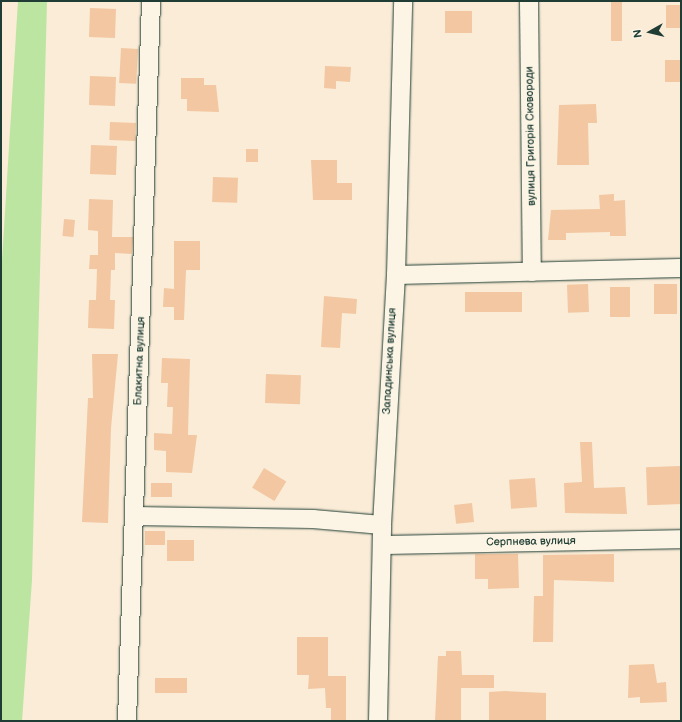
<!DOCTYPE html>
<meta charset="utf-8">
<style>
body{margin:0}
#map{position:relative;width:682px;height:722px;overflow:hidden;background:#faecd7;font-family:"Balsamiq Sans",sans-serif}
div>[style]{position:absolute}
.green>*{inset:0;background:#bce5a2}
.building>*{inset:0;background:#f2c7a1;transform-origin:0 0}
.roads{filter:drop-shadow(0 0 1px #1f3d34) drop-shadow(0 0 1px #1f3d34)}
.minor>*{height:18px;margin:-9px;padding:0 9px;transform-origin:9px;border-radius:9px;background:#fcf5e5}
span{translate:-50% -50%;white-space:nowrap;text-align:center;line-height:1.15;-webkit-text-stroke:3px #fcf5e5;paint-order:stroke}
.street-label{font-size:11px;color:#1f3d34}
.frame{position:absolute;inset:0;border:2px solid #1f3d34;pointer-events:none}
.north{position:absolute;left:630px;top:12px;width:40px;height:40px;-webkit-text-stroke:3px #fcf5e5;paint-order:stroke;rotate:262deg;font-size:11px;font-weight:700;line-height:16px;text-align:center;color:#1f3d34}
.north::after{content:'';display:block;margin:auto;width:14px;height:18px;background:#1f3d34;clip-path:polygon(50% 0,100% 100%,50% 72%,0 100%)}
</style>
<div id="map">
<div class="green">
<div style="clip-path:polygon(18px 1px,47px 1px,32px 580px,22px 721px,1px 721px,1px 277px)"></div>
</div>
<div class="building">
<div style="left:611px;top:1px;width:11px;height:40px"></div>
<div style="left:666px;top:5px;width:15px;height:23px"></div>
<div style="left:90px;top:8px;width:26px;height:29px;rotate:2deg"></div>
<div style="left:472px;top:11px;width:22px;height:27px;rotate:90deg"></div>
<div style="left:121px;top:48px;width:17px;height:35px;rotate:3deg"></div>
<div style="left:665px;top:60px;width:16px;height:22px"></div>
<div style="clip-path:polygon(325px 66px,351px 67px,350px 82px,336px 81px,336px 89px,324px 88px)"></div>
<div style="left:90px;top:76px;width:26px;height:29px;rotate:2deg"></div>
<div style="clip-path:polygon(181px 78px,204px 78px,204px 85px,216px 85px,219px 112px,187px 111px,187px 99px,181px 99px)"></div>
<div style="clip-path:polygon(596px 104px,597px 123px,588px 123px,589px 165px,557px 165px,559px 105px)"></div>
<div style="left:110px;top:122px;width:26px;height:18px;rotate:2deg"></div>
<div style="left:91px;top:145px;width:26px;height:29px;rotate:2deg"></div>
<div style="left:246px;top:149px;width:12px;height:13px"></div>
<div style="clip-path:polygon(311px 160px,337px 160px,337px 183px,352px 183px,352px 200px,313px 200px)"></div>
<div style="left:213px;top:177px;width:25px;height:25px;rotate:2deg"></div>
<div style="clip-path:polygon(614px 194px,614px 201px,625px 200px,626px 236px,610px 236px,610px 232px,566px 233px,566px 240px,548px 240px,551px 210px,600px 209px,599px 195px)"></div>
<div style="clip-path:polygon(89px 199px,113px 200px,112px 237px,133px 237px,132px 254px,115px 253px,115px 270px,111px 270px,110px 300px,115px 300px,114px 329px,88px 328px,89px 300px,96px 300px,97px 269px,89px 269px,90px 255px,98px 255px,98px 231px,88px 230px)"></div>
<div style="left:64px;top:219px;width:11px;height:17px;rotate:5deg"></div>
<div style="clip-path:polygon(174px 241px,200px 241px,200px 270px,186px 270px,184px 320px,174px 320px,174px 307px,163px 307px,164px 288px,174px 289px)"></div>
<div style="left:588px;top:284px;width:28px;height:21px;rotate:88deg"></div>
<div style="left:654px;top:284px;width:23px;height:30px"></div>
<div style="left:610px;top:287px;width:20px;height:30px"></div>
<div style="left:522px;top:292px;width:20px;height:57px;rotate:90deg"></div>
<div style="clip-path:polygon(324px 296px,357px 299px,356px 314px,342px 313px,340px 348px,321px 347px)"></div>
<div style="clip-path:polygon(92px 354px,118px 354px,111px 428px,108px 523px,82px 522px,88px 398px,93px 398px)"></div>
<div style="clip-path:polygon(162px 358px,190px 359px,188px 435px,197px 435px,192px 473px,166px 472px,166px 451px,154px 450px,154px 433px,172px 434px,173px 407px,167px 407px,168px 383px,161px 383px)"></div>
<div style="left:266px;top:374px;width:35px;height:29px;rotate:2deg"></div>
<div style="clip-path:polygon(580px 442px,592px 442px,594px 488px,625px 487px,627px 514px,565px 513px,564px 483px,582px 482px)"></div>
<div style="left:680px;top:466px;width:38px;height:34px;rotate:88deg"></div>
<div style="left:264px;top:468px;width:26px;height:23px;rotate:31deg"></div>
<div style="left:535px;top:478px;width:29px;height:26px;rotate:86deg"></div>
<div style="left:151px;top:483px;width:21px;height:14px"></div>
<div style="left:472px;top:503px;width:19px;height:18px;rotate:84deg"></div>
<div style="left:145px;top:531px;width:20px;height:14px"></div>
<div style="left:167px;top:540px;width:27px;height:21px"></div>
<div style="clip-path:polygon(475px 554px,518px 554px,519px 588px,488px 589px,488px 579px,475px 579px)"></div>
<div style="clip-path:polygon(614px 554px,614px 582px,554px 580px,553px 642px,533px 642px,534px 596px,543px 596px,543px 555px)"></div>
<div style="clip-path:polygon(297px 637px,328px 637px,328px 676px,346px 676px,346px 721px,331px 721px,331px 708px,326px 708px,325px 688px,308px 689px,309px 675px,297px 675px)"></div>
<div style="clip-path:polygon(446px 651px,461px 651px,462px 675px,494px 675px,494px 688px,461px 688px,461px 721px,435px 721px,438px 656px,446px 656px)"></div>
<div style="clip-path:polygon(654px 664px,657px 683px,666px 682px,667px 702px,640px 703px,640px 697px,628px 698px,629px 665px)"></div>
<div style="left:155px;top:678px;width:32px;height:15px"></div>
<div style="clip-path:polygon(505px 691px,546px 693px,546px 721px,489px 720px,489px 692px)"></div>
</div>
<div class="roads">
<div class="minor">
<div style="left:529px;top:1px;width:271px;rotate:89.4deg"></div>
<div style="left:396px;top:275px;width:285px;rotate:-1.4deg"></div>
<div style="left:135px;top:516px;width:178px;rotate:1deg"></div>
<div style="left:313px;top:519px;width:69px;rotate:5deg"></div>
<div style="left:382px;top:545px;width:299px;rotate:-1.1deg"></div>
<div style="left:127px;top:721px;width:720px;rotate:-88.09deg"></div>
<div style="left:378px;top:721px;width:196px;rotate:-88.8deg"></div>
<div style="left:382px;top:525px;width:250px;rotate:-86.8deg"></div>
<div style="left:396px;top:275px;width:274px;rotate:-88.5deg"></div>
</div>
</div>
<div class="street-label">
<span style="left:531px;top:136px;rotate:-91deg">вулиця Григорія Сковороди</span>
<span style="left:140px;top:361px;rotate:-88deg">Блакитна вулиця</span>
<span style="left:390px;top:361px;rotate:-87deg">Западинська вулиця</span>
<span style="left:531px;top:542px;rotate:-1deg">Серпнева вулиця</span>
</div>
<div class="frame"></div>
<div class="north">N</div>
</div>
